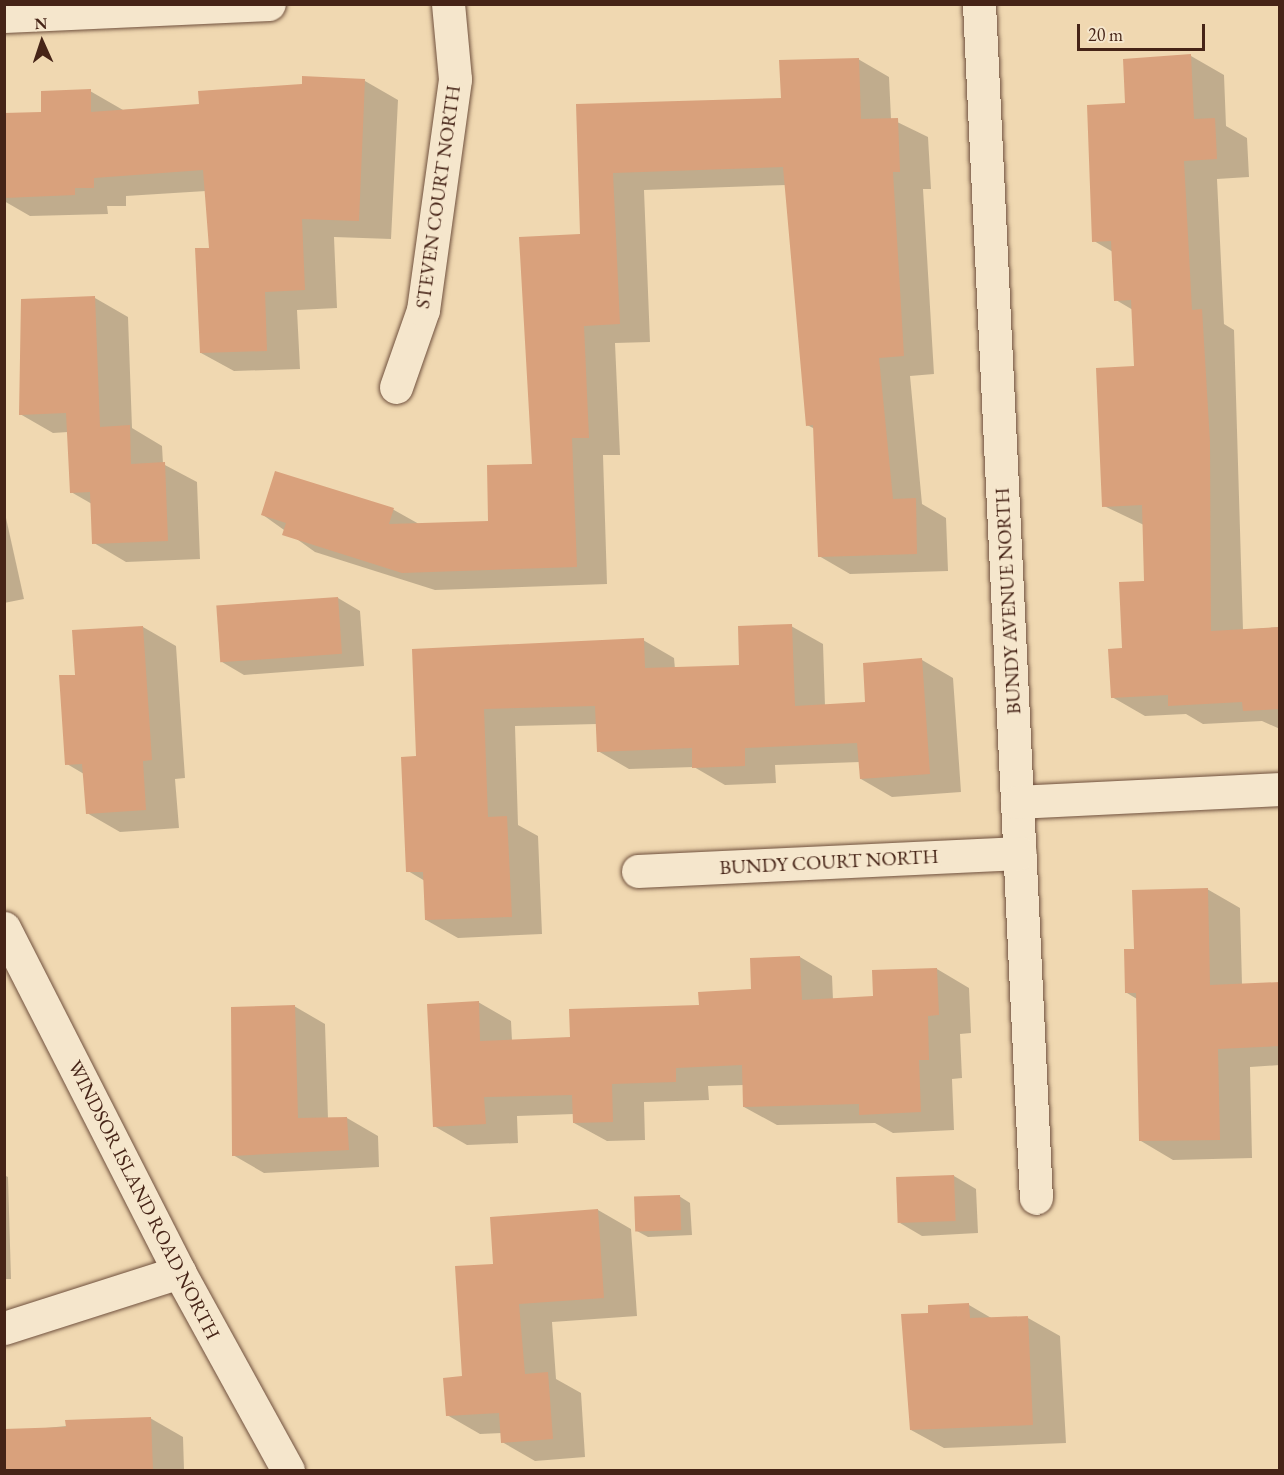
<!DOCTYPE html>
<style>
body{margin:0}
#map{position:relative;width:1284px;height:1475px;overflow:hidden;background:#f0d8b1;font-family:"EB Garamond",serif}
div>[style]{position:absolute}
.shadow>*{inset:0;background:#0003}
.building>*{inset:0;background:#d9a17c;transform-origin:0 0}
.roads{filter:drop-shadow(0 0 2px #70513e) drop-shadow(0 0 2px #70513e)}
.minor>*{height:33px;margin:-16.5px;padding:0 16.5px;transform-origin:16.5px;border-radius:16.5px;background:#f5e6cc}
span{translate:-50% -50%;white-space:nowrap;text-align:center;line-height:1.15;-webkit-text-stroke:6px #f5e6cc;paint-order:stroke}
.street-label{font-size:20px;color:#462417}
.frame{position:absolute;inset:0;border:6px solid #462417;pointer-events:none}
.north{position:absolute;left:12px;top:12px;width:60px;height:60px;-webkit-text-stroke:4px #f5e6cc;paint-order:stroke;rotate:357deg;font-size:16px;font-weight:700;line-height:24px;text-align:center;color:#462417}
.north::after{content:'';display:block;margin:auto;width:21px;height:27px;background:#462417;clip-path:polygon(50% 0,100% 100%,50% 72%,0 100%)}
.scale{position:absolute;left:1077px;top:24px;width:128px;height:27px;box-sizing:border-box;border:3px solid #462417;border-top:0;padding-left:8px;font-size:18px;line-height:21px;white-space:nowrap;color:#462417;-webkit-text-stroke:4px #f5e6cc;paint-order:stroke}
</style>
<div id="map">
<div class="shadow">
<div style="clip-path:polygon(1191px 56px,1224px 75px,1226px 126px,1247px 138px,1249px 177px,1217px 179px,1224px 324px,1234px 330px,1243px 630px,1280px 627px,1280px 729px,1262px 721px,1203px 724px,1186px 714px,1145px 716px,1112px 697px,1146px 582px,1144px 525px,1104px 506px,1136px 368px,1133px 310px,1116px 300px,1113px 252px,1094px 241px,1126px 104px)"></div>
<div style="clip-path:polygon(858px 59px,889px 77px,891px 119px,928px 137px,931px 189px,923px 189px,934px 374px,910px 376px,922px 504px,946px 518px,948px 571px,850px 574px,819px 556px,815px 429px,807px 425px,786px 185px,644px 190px,650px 342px,615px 343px,620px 455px,603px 455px,607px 584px,435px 590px,315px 552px,263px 515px,276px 472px,394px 510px,419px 524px,490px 522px,533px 465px,582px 236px,578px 105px,782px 99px)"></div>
<div style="clip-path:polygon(365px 81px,398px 100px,391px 239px,334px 237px,337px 308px,297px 310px,300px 369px,234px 371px,201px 353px,211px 249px,206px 191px,126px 196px,126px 206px,107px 206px,108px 214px,30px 216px,4px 201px,4px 115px,43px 113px,90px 91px,123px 110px,201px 106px)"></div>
<div style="clip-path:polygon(95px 298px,128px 317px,132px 428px,162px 446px,163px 464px,197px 482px,200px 559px,126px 562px,94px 543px,92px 504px,71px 492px,68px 432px,53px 433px,20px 414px)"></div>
<div style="clip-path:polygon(4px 509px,24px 599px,4px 603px)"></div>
<div style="clip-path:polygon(338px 598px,360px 611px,364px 666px,244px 675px,222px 662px)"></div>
<div style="clip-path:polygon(791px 626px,823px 644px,825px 706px,867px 704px,922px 660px,953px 678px,961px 792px,892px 797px,861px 779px,860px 762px,775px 765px,776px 783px,725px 785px,694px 767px,629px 769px,598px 751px,597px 724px,515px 726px,518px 825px,538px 836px,542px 934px,458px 938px,426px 920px,425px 881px,408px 871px,418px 757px,413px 651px,643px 640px,674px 658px,675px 669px,741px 666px)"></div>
<div style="clip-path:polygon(143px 627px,176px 646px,185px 778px,175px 779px,179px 828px,120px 832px,87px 813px,84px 774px,67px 764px,76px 676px)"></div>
<div style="clip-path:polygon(1207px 889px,1240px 908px,1242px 985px,1280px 983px,1280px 1065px,1250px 1067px,1252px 1158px,1173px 1160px,1141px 1141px,1137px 999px,1127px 993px,1135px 950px)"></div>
<div style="clip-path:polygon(800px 957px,832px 976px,833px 1000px,874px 997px,937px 969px,969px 988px,971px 1033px,960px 1034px,962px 1078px,952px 1079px,954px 1130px,893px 1133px,875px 1123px,777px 1125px,744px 1107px,744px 1085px,708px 1086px,709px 1100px,644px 1102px,645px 1140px,607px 1141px,574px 1123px,574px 1114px,517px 1116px,518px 1143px,467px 1145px,434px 1126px,478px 1002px,511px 1021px,512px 1041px,571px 1038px,753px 991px)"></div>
<div style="clip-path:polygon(294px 1006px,325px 1024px,328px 1119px,347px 1118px,378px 1136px,379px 1167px,264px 1173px,233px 1155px)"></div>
<div style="clip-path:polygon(4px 1175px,8px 1177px,11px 1279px,4px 1279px)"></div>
<div style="clip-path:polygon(954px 1176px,976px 1189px,978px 1233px,922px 1236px,900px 1223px)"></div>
<div style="clip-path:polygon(679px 1196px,690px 1203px,692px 1235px,648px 1237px,637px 1231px)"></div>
<div style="clip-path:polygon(598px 1210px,631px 1229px,637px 1316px,552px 1322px,556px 1379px,581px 1393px,585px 1457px,535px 1461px,502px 1442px,502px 1433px,480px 1434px,447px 1415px,464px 1378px,494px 1265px)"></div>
<div style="clip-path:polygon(969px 1305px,993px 1319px,1028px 1318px,1060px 1336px,1066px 1443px,944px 1448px,911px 1430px,930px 1315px)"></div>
<div style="clip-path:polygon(150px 1418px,183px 1437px,184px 1470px,4px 1470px,4px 1432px)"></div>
</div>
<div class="building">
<div style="clip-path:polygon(1191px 54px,1194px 119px,1215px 118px,1217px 159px,1184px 161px,1192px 310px,1202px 309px,1210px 442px,1211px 631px,1280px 627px,1280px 709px,1243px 711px,1242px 702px,1168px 706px,1168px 695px,1111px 698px,1108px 649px,1122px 648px,1119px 582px,1144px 581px,1142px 505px,1102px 507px,1096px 368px,1134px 366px,1131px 300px,1114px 301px,1111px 241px,1092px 242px,1087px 105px,1125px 103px,1123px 59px)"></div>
<div style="clip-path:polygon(859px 58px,861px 119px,898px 118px,900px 172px,893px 172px,904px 356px,879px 358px,893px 499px,916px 498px,917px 554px,818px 557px,813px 425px,806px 426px,783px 167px,613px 173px,620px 324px,584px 326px,589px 438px,572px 438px,577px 567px,402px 573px,282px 535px,286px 523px,261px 515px,275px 471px,394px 508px,389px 524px,488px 521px,487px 465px,532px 464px,519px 237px,580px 234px,576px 104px,781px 98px,779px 60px)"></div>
<div style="clip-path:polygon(302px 76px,365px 79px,359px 221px,302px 219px,305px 290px,265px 292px,267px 351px,200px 353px,195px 248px,209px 248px,203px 170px,94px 178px,94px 188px,75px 188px,75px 195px,4px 198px,4px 113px,41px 112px,41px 91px,91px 89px,91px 112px,199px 104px,198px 91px,302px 84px)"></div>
<div style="clip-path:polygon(95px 296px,100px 427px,130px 425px,131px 464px,165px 462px,168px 541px,92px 544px,90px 492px,70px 493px,66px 413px,19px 415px,21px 299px)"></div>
<div style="left:338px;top:597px;width:57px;height:122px;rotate:86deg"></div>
<div style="clip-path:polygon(792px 624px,795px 706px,865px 702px,863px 663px,922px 658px,930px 774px,860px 779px,857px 743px,745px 748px,745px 766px,692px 768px,692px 748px,597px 752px,595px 706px,484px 709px,488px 817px,507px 816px,512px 917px,425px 920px,423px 872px,406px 872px,401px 757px,416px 756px,412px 649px,644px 638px,645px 668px,739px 665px,738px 626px)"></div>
<div style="clip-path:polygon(143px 626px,152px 760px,143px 761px,146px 810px,86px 814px,82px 764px,65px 765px,59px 675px,75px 675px,72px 630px)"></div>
<div style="clip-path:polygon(1208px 888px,1210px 985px,1280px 982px,1280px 1046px,1218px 1049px,1220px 1140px,1139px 1141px,1136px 993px,1125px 993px,1124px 949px,1134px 949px,1132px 890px)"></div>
<div style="clip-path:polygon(800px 956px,802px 1000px,873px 996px,872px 970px,937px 968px,939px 1015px,928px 1016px,929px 1060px,919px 1060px,921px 1112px,859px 1115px,859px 1104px,743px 1107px,742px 1065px,676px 1068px,676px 1082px,612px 1084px,613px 1122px,573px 1123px,572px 1095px,484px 1097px,486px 1124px,433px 1127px,427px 1004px,479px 1001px,480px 1041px,570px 1037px,569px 1009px,699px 1005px,698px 992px,751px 989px,750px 958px)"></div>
<div style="clip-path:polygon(295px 1005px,298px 1118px,347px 1117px,349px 1150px,232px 1156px,231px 1007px)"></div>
<div style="left:954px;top:1175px;width:46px;height:58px;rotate:88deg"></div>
<div style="left:680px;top:1195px;width:35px;height:46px;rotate:88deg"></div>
<div style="clip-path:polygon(598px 1209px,604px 1298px,519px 1304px,525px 1374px,548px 1372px,553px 1439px,501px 1443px,499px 1413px,446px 1416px,443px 1378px,462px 1376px,455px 1266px,493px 1264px,490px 1217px)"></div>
<div style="clip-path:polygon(969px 1303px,970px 1318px,1028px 1316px,1033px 1425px,910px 1430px,901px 1314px,928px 1313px,928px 1305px)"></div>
<div style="clip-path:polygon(151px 1417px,153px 1470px,4px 1470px,4px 1429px,66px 1427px,65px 1420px)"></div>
</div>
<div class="roads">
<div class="minor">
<div style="left:979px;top:4px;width:1195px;rotate:87.27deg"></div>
<div style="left:4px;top:16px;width:265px;rotate:-2.6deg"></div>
<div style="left:396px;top:387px;width:82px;rotate:-70.7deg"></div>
<div style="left:423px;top:310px;width:233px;rotate:-82.1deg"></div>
<div style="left:455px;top:79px;width:75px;rotate:-95.3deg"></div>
<div style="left:1017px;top:802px;width:263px;rotate:-2.8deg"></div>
<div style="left:638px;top:871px;width:382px;rotate:-2.7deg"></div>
<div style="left:4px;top:928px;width:386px;rotate:63deg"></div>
<div style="left:179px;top:1272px;width:226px;rotate:61.2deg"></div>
<div style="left:4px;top:1328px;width:184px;rotate:-17.7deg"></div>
</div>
</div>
<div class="street-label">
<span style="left:438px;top:197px;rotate:-82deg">STEVEN COURT NORTH</span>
<span style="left:1008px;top:601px;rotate:-93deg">BUNDY AVENUE NORTH</span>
<span style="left:829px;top:862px;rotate:-3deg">BUNDY COURT NORTH</span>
<span style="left:144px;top:1200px;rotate:63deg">WINDSOR ISLAND ROAD NORTH</span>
</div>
<div class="frame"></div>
<div class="north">N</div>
<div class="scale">20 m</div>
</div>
